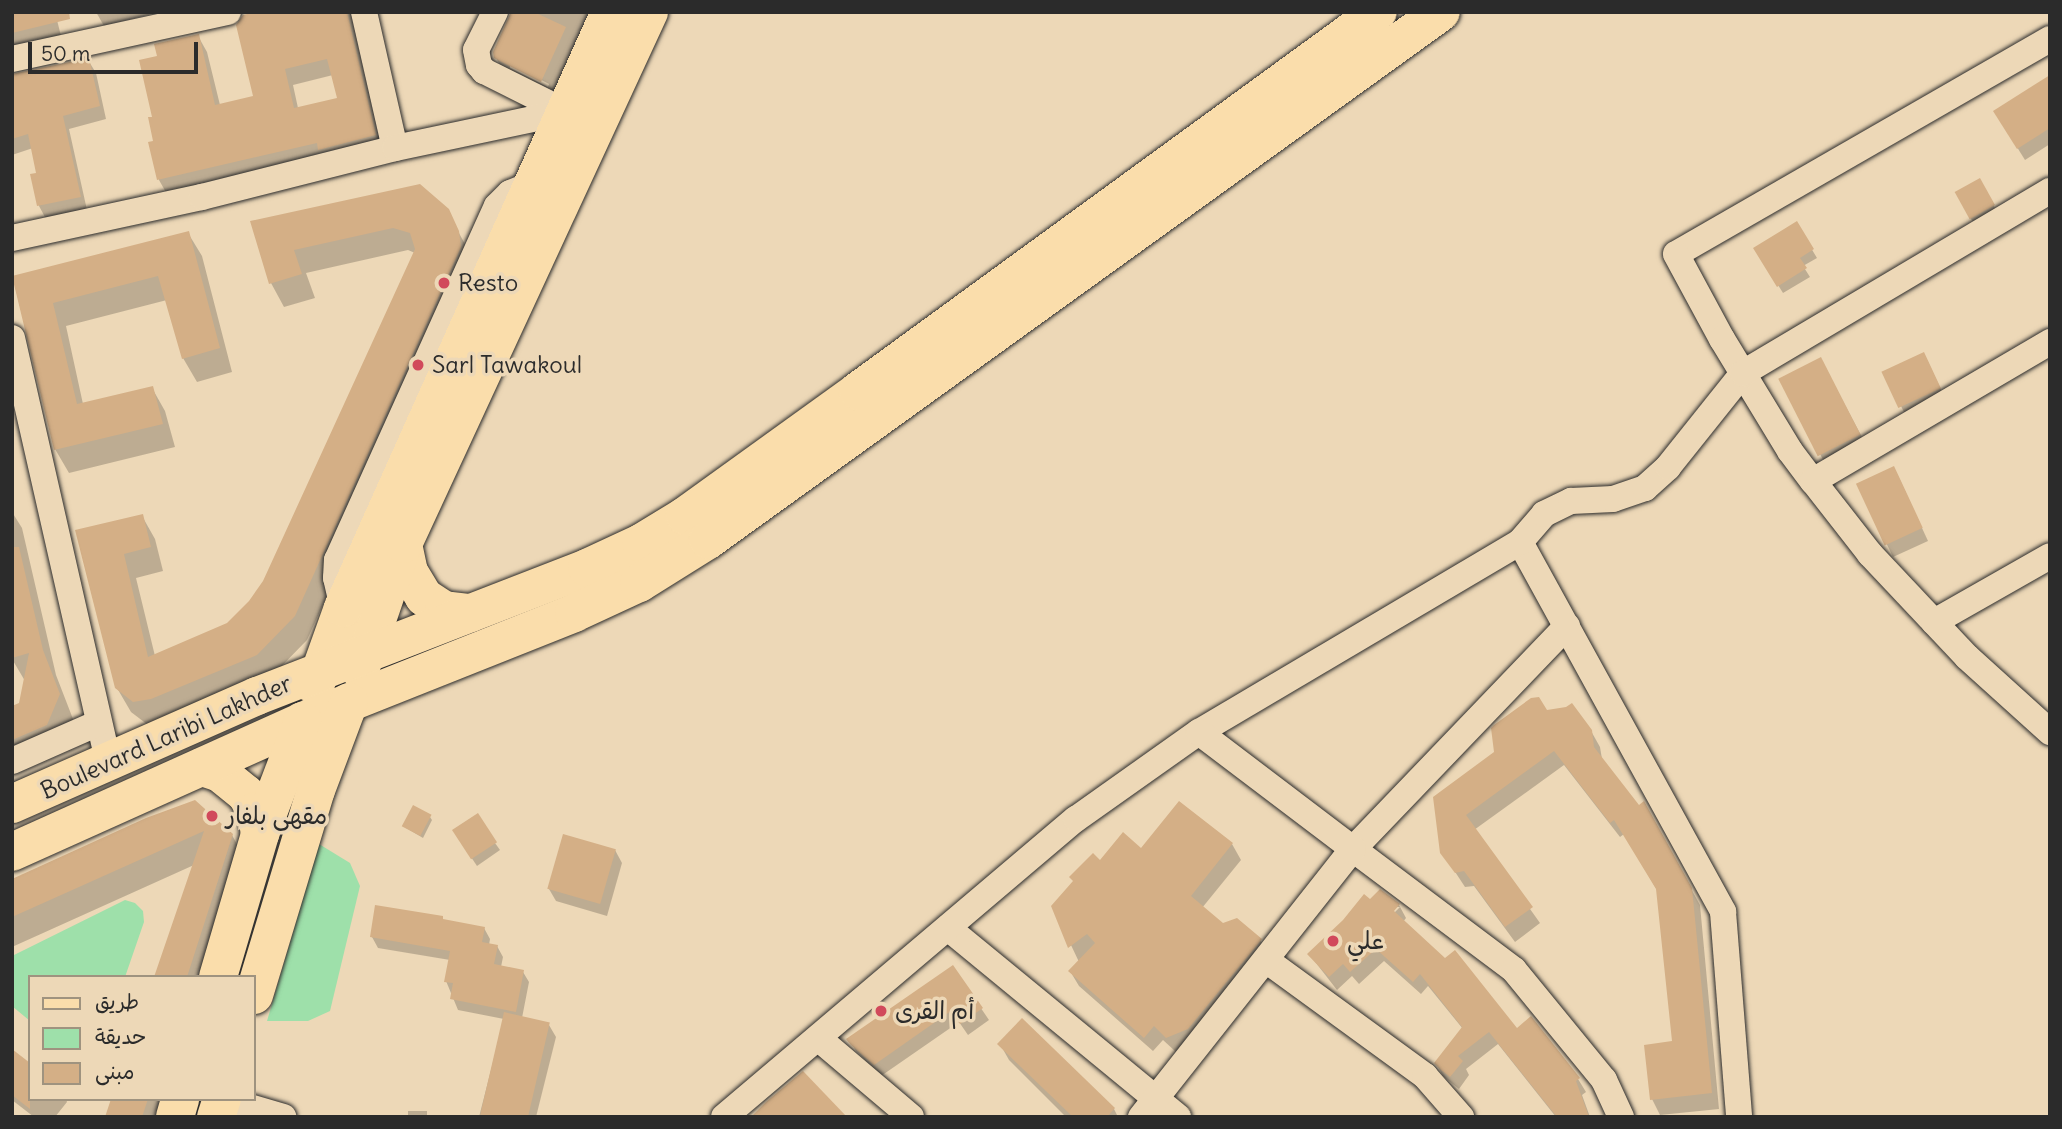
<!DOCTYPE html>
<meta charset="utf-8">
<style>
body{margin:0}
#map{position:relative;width:2062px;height:1129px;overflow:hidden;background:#edd8b7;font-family:Delius,"Playpen Sans Arabic",sans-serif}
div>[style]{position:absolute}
.green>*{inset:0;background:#9ee0aa}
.shadow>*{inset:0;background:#0003;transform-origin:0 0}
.building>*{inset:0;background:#d4af86;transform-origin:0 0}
.roads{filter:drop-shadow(0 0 2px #2b2b2b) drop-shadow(0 0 2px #2b2b2b)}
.street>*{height:26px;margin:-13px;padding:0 13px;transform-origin:13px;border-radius:13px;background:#edd8b7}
.primary>*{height:38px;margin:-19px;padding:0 19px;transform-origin:19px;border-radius:19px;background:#faddab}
.highway>*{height:38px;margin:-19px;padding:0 19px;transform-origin:19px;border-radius:19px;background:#faddab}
.dots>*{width:19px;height:19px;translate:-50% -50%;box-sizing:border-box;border:4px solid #edd8b7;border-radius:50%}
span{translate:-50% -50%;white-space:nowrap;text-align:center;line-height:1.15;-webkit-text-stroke:7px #edd8b7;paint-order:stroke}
.poi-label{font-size:24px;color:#2b2b2b}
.left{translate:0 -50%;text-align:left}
.street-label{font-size:24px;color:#2b2b2b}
.frame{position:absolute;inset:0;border:14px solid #2b2b2b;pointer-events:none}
.legend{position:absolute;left:28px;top:975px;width:228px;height:126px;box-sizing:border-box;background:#edd8b7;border:2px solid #9f937f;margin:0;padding:9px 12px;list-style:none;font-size:21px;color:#2b2b2b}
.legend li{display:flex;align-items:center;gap:14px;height:35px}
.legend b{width:35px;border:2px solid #9f937f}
.scale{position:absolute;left:28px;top:42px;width:170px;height:32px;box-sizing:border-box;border:4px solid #2b2b2b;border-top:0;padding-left:9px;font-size:21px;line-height:24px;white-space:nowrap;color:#2b2b2b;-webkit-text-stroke:5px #edd8b7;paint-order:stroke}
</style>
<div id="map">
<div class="green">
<div style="clip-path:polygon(319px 844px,350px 863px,360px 886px,330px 1011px,308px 1021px,267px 1021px)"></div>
<div style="clip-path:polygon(125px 900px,135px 903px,143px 911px,144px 922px,125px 977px,30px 977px,30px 1021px,12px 1006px,12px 956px)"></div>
</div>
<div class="shadow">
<div style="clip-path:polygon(12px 12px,55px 12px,61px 36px,12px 48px)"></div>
<div style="clip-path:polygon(96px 12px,159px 12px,104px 26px)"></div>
<div style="clip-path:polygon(evenodd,285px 12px,351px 12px,384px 152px,168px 196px,159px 180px,156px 142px,159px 57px,198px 36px,207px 52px,220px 105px,255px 97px,285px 12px,333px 75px,339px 99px,298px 108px,293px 85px,333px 75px)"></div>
<div style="clip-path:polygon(evenodd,511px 12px,597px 12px,554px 104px,510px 82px,496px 58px,511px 12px,510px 64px,549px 84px,548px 87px,510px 68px,510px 64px)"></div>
<div style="clip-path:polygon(88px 60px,96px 73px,106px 119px,69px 129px,87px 210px,46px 219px,39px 206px,32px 175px,38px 174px,33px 148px,12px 155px,12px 75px)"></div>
<div style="clip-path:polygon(2050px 77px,2050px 144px,2025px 160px,2002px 123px)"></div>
<div style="left:1980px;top:180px;width:38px;height:26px;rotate:62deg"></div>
<div style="clip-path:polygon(447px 211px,472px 257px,474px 271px,307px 640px,270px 678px,148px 725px,131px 712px,117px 688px,77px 531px,142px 516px,155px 539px,163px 571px,136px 578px,155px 656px,228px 624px,251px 603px,265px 582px,415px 253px,408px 250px,306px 273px,315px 298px,284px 307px,271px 283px,253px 223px)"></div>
<div style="clip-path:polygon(1796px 223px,1817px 258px,1803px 266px,1810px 277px,1783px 293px,1755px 248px)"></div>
<div style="clip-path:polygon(188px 233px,202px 256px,232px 372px,197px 382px,183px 358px,167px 300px,66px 326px,83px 404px,152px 388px,165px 411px,175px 447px,69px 473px,55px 449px,13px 278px)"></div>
<div style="left:1821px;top:360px;width:98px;height:45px;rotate:62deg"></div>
<div style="clip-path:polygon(1928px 362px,1944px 396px,1907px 418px,1884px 372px)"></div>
<div style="clip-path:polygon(1900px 480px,1928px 541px,1893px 557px,1858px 485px)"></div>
<div style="clip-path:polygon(12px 512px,22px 528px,56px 675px,73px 719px,60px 749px,12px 769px,12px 708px,20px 704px,25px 681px,12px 659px)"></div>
<div style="clip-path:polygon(1547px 711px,1591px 731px,1600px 747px,1602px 759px,1639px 807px,1644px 804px,1700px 905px,1719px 1109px,1660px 1115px,1652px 1099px,1674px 1043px,1657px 890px,1624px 834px,1620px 837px,1564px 765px,1474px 830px,1540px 923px,1515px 942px,1474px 886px,1465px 887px,1442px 852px,1496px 753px)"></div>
<div style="clip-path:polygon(1179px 803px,1232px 844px,1241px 860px,1202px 908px,1222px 925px,1260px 940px,1269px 955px,1176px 1052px,1163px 1040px,1153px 1051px,1079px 986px,1070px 971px,1079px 962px,1053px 907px,1100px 862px,1141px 850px)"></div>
<div style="clip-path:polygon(430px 817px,432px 820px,423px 838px,403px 826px)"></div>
<div style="clip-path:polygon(147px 820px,232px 835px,245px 859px,208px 977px,155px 977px,194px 865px,12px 947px,12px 881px)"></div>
<div style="clip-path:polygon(459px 839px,495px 843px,500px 850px,477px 866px)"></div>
<div style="clip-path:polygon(615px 850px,622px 863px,607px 916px,556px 901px,549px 889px)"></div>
<div style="clip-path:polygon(evenodd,1370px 901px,1399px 905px,1406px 918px,1403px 922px,1517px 1030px,1578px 1079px,1586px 1092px,1582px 1095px,1590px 1117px,1556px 1117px,1498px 1044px,1466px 1069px,1469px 1075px,1459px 1089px,1443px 1076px,1436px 1063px,1463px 1029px,1428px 986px,1421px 994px,1384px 961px,1359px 984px,1352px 976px,1337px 990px,1309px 954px,1370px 901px,1395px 907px,1400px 907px,1389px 918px,1395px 907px)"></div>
<div style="clip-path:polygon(444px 921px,484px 928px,490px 939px,489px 945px,497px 946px,503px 957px,501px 967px,523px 972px,529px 982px,522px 1018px,549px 1025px,556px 1037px,536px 1117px,479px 1117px,504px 1019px,458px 1010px,446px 981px,450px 960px,378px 948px,372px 937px)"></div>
<div style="clip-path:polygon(953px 967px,989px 1020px,968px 1035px,959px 1022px,881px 1076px,856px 1051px,849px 1039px)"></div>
<div style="clip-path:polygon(1000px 1044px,1114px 1109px,1118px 1117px,1066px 1117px,1009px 1060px)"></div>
<div style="clip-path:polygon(12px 1051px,30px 1099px,66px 1099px,67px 1102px,55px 1117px,34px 1117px,12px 1100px)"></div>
<div style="clip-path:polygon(113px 1099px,168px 1099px,163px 1117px,107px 1117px)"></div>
<div style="left:408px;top:1111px;width:19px;height:6px"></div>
</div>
<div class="building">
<div style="clip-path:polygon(12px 12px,69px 12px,70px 19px,12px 33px)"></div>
<div style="clip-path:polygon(evenodd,255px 12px,347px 12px,376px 135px,318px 150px,317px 143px,157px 180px,148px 142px,153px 141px,148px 117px,152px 117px,139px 60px,157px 56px,154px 44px,199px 34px,215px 105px,253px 96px,236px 25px,243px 15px,255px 12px,327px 59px,337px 98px,294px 108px,285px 69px,327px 59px)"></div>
<div style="clip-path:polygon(511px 12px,534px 12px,566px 27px,541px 82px,494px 58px,493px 52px)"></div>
<div style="clip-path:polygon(89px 58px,100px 106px,63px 116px,81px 197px,37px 206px,30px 174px,36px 173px,28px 134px,12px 139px,12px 74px)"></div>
<div style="clip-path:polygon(2050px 75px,2050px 128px,2017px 149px,1993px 111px)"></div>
<div style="left:1980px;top:178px;width:31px;height:29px;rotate:61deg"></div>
<div style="clip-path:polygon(420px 184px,449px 209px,459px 231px,461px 247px,295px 616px,257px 655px,151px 699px,133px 702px,115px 688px,75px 530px,143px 514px,151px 547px,124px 554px,148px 657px,227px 623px,249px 601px,263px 581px,415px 249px,410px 233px,393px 228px,294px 250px,302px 274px,269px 284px,250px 221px)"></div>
<div style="clip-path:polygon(1797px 221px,1814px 249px,1800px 258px,1807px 268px,1777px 287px,1753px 248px)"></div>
<div style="clip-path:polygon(189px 231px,220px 348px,182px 359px,158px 276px,53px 303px,77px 404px,153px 386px,163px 424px,54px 450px,12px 276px)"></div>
<div style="left:1924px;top:352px;width:40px;height:47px;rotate:65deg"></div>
<div style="left:1821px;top:357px;width:87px;height:48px;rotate:63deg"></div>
<div style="left:1894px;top:466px;width:68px;height:42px;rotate:65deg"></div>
<div style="clip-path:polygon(12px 547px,19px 547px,43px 650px,60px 694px,47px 725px,12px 740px,12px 706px,19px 703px,29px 653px,12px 658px)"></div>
<div style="clip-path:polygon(1539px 697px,1547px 710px,1566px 707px,1572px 703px,1592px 730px,1594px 747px,1639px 805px,1644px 801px,1692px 888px,1712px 1093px,1650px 1100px,1644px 1045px,1672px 1041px,1656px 889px,1614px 820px,1610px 823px,1554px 751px,1466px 815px,1533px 907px,1505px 927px,1464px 871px,1455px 873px,1440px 853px,1433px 797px,1494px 752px,1491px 728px,1494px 725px,1531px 698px)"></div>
<div style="clip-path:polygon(195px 800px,233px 834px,187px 977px,154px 977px,204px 831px,12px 917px,12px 879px,146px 818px)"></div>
<div style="clip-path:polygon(1179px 801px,1233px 843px,1191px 896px,1223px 923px,1237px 918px,1262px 939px,1188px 1029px,1166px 1038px,1154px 1026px,1144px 1038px,1068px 971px,1095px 943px,1087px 934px,1068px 948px,1051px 906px,1073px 881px,1069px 877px,1093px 853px,1100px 860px,1123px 832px,1141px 848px)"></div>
<div style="left:413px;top:805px;width:21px;height:24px;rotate:28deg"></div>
<div style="left:478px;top:813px;width:35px;height:31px;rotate:57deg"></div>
<div style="left:563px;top:834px;width:55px;height:57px;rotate:16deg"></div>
<div style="clip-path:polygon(1380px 889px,1400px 904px,1394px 911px,1445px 958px,1455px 950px,1517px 1028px,1531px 1016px,1580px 1078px,1576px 1081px,1589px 1117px,1557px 1117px,1489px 1032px,1458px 1056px,1463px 1061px,1450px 1077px,1441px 1070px,1434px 1063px,1462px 1027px,1420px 974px,1413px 982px,1376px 949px,1350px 972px,1343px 964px,1329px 977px,1307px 954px,1343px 920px,1364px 894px,1370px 899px)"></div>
<div style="clip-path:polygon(375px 905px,443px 916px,443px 919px,485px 927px,482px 942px,498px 945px,494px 964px,524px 970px,516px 1012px,450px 999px,453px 983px,444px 982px,450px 951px,370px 937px)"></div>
<div style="clip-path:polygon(953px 965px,983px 1008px,960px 1024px,951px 1011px,874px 1065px,851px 1045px,846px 1039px)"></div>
<div style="left:504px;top:1012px;width:47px;height:108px;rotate:13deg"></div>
<div style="clip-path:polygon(1022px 1018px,1115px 1108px,1107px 1117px,1073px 1117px,997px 1044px)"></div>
<div style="clip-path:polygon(12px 1049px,30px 1063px,30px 1109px,12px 1095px)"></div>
<div style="clip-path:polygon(803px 1071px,847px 1117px,751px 1117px,766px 1102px)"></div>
<div style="clip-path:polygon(111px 1099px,148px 1099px,142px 1117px,105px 1117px)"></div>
</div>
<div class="roads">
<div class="street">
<div style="left:364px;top:12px;width:139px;rotate:77.2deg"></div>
<div style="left:495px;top:12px;width:42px;rotate:116.6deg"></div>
<div style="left:476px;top:50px;width:15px;rotate:79deg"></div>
<div style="left:479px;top:65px;width:8px;rotate:50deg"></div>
<div style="left:484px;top:71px;width:92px;rotate:26.6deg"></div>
<div style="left:2050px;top:39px;width:431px;rotate:150.1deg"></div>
<div style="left:1676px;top:254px;width:97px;rotate:61.6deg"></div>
<div style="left:1722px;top:339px;width:131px;rotate:58.7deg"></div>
<div style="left:1790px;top:451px;width:38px;rotate:53deg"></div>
<div style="left:1813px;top:481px;width:93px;rotate:52deg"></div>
<div style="left:1870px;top:554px;width:141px;rotate:46.7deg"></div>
<div style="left:1967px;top:657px;width:112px;rotate:42.1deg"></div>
<div style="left:12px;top:59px;width:221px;rotate:-12.3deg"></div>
<div style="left:12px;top:238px;width:194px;rotate:-12.2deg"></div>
<div style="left:202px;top:197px;width:199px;rotate:-14.2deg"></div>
<div style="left:395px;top:148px;width:175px;rotate:-11.9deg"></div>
<div style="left:12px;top:338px;width:433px;rotate:77.2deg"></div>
<div style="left:1813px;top:481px;width:275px;rotate:-30.4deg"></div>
<div style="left:1520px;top:542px;width:422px;rotate:61.2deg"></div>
<div style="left:1723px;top:912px;width:206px;rotate:85.5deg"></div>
<div style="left:343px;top:608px;width:31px;rotate:-103deg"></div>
<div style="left:336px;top:578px;width:18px;rotate:-87deg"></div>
<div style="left:337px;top:560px;width:388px;rotate:-65.7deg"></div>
<div style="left:497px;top:206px;width:18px;rotate:-45deg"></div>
<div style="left:510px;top:193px;width:24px;rotate:-22deg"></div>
<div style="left:1934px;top:622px;width:133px;rotate:-29.6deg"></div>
<div style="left:1567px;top:626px;width:309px;rotate:133.8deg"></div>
<div style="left:1353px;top:849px;width:201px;rotate:36.9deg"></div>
<div style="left:1514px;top:970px;width:142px;rotate:50.7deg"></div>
<div style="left:1604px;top:1080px;width:41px;rotate:65.3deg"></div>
<div style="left:12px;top:761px;width:94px;rotate:-23.8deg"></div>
<div style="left:948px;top:928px;width:298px;rotate:39.4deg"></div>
<div style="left:1266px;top:960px;width:197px;rotate:36.1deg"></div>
<div style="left:1425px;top:1076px;width:55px;rotate:48.7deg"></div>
<div style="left:818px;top:1038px;width:122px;rotate:40.3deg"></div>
<div style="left:222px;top:1099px;width:64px;rotate:16.4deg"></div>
<div style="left:724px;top:1117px;width:461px;rotate:-40.3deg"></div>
<div style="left:1076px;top:819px;width:151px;rotate:-35.3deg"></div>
<div style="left:1199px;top:732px;width:373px;rotate:-30.6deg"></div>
<div style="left:1520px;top:542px;width:37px;rotate:-49deg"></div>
<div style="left:1544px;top:514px;width:30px;rotate:-26deg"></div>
<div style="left:1571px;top:501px;width:42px;rotate:-2.7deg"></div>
<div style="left:1613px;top:499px;width:34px;rotate:-19deg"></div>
<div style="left:1645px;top:488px;width:31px;rotate:-42deg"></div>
<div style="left:1668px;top:467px;width:120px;rotate:-51.4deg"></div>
<div style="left:1743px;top:373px;width:357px;rotate:-30.7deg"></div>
<div style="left:1141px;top:1117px;width:342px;rotate:-51.7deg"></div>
<div style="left:1353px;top:849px;width:193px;rotate:-142.8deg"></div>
</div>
<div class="primary">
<div style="left:403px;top:544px;width:29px;rotate:78deg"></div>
<div style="left:409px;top:572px;width:29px;rotate:59deg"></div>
<div style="left:424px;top:597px;width:24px;rotate:33deg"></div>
<div style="left:444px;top:610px;width:26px;rotate:7deg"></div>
<div style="left:360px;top:670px;width:133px;rotate:-71.2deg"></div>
<div style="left:403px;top:544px;width:586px;rotate:-65.18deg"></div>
<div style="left:315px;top:686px;width:83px;rotate:-70.3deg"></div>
<div style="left:343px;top:608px;width:653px;rotate:-65.87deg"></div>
<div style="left:202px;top:767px;width:19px;rotate:18deg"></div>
<div style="left:220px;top:773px;width:33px;rotate:39deg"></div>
<div style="left:246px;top:794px;width:20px;rotate:60deg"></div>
<div style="left:256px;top:811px;width:23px;rotate:80deg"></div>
<div style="left:12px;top:804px;width:268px;rotate:-23.8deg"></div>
<div style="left:257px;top:696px;width:354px;rotate:-21.2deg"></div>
<div style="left:587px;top:568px;width:60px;rotate:-24.8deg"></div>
<div style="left:641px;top:543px;width:52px;rotate:-31.5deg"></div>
<div style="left:685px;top:516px;width:213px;rotate:-35.8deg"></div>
<div style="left:858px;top:391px;width:643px;rotate:-36.09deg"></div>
<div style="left:12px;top:852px;width:319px;rotate:-24.2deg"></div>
<div style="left:303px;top:721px;width:292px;rotate:-21.7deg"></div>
<div style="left:574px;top:613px;width:72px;rotate:-24.8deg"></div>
<div style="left:639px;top:583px;width:81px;rotate:-31.9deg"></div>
<div style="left:708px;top:540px;width:903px;rotate:-35.77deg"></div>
</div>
<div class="highway">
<div style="left:218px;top:977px;width:149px;rotate:-73.6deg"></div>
<div style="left:260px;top:834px;width:121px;rotate:-69.2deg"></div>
<div style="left:254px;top:995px;width:214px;rotate:-73.2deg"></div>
<div style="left:316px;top:790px;width:94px;rotate:-69.4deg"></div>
<div style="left:175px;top:1117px;width:19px;rotate:-74deg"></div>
<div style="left:216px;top:1117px;width:19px;rotate:-72deg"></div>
</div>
</div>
<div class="dots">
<div style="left:444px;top:283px;background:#d1495b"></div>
<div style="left:418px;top:365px;background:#d1495b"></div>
<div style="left:212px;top:816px;background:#d1495b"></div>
<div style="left:1333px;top:941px;background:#d1495b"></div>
<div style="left:881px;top:1011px;background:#d1495b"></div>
</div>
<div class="poi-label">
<span class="left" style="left:458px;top:283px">Resto</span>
<span class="left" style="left:432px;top:365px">Sarl Tawakoul</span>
<span class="left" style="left:226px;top:816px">مقهى بلفار</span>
<span class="left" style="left:1347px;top:941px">علي</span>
<span class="left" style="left:895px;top:1011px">أم القرى</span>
</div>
<div class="street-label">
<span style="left:166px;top:737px;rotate:-24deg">Boulevard Laribi Lakhder</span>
</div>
<div class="frame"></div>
<ul class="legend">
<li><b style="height:9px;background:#faddab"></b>طريق</li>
<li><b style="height:19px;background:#9ee0aa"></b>حديقة</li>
<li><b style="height:19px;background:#d4af86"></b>مبنى</li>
</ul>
<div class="scale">50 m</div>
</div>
